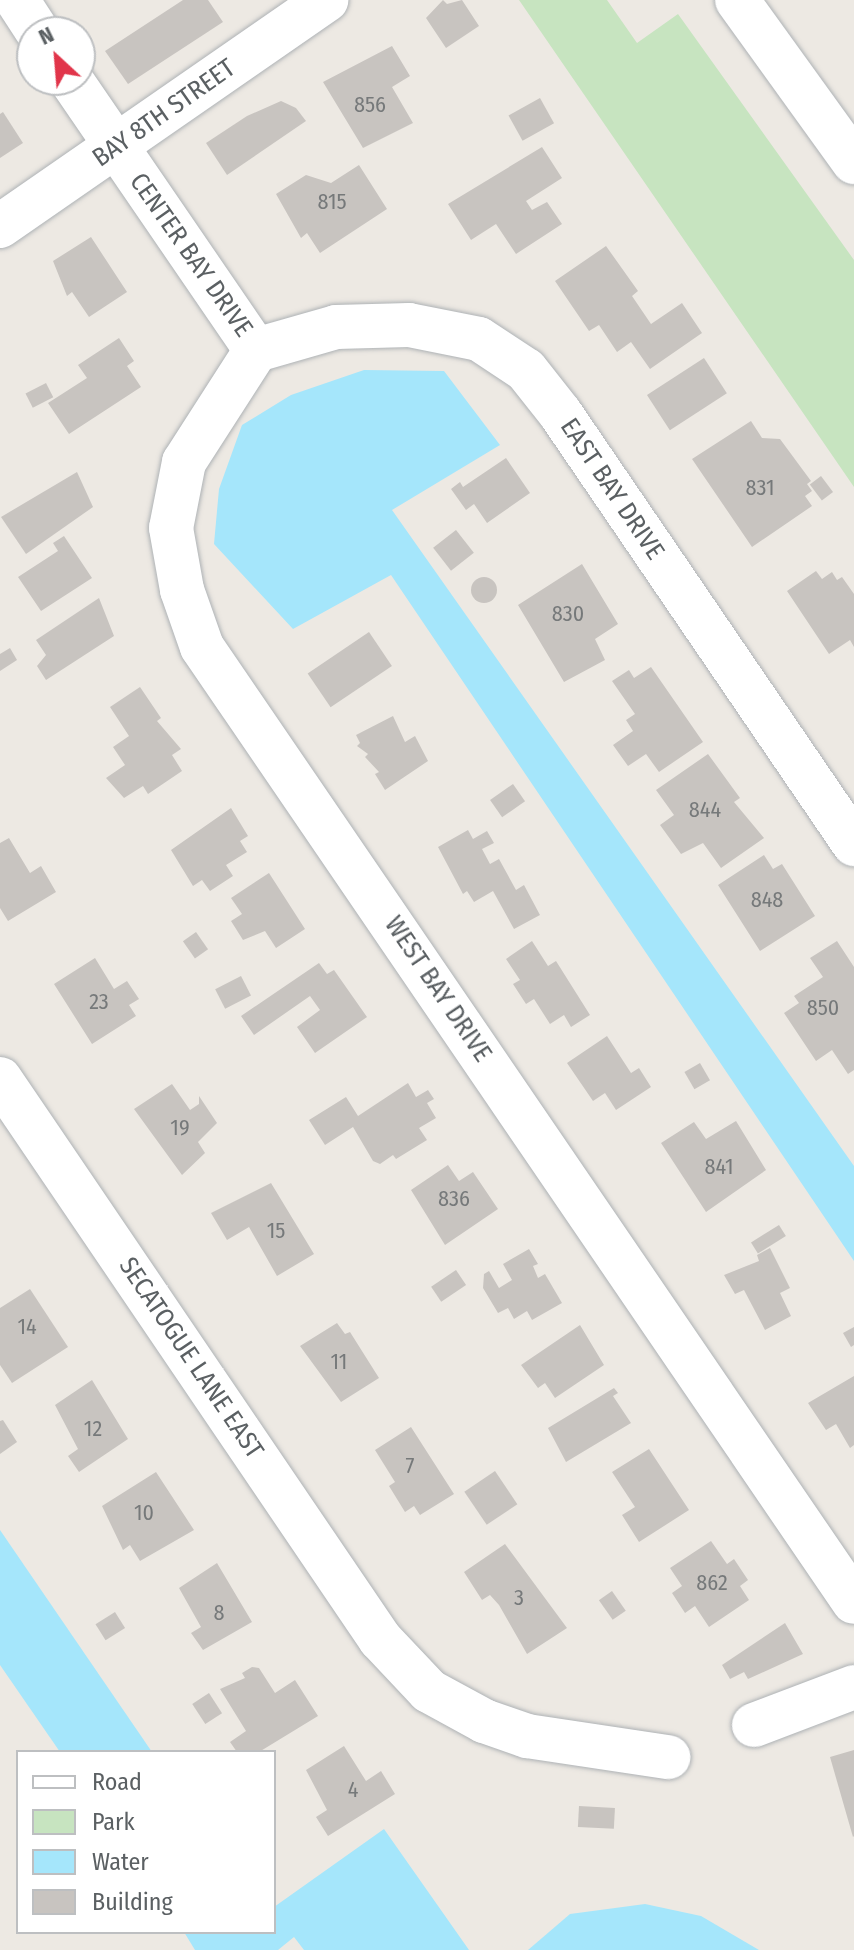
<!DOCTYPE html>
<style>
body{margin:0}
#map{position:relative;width:854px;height:1950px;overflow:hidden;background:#ede9e3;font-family:"Fira Sans Condensed",sans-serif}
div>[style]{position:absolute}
.green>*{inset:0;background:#c7e4c0}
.water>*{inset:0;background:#a5e6fb}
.building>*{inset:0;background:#c8c4c0;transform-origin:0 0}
.round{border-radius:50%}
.roads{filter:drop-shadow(0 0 2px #aeb2b5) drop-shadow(0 0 2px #aeb2b5)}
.minor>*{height:44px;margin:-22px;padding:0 22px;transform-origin:22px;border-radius:22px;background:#fff}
span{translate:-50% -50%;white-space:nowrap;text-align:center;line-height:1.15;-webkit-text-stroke:7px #fff;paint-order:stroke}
.number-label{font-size:22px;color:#76797a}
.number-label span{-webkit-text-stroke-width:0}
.street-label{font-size:26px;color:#5b6063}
.legend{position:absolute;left:16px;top:1750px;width:260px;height:184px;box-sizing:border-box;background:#fff;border:2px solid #bdbfc1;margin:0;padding:10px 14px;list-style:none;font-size:24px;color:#5b6063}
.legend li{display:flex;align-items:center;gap:16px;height:40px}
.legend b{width:40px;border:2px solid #bdbfc1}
.north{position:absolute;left:16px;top:16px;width:80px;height:80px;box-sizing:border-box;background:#fff;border:2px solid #bdbfc1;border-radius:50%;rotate:334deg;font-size:22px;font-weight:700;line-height:32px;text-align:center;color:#5b6063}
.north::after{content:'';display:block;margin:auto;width:28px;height:36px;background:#e1354a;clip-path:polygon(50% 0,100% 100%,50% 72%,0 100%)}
</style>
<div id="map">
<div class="green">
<div style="clip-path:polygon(519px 0,607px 0,637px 43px,678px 14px,854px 260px,854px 487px)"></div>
</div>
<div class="water">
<div style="clip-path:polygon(364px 370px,444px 371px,500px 445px,392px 510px,854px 1166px,854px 1261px,391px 575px,293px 629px,214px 544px,219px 489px,242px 425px,291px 395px)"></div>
<div style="clip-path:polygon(0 1530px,152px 1752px,60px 1752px,0 1665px)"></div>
<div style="clip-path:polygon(384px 1829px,469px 1950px,304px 1950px,294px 1937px,278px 1950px,195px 1950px,184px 1932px,274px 1932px,274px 1907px)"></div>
<div style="clip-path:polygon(645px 1904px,701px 1916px,759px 1950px,528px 1950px,570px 1914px)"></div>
</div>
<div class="building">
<div style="clip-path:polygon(183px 0,208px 0,223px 22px,128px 84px,105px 51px)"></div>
<div style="clip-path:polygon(443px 0,447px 4px,462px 0,479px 26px,446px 48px,426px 18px)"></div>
<div style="clip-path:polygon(392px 46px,410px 76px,392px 87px,413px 123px,363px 148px,323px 82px)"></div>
<div style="left:540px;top:98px;width:29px;height:36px;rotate:61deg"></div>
<div style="clip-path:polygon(281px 101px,296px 108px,306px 121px,227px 175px,206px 143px,247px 116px)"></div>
<div style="clip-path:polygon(3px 112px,23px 143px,0 158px,0 114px)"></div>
<div style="clip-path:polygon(542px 147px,562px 178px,526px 201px,532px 210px,547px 202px,562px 224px,516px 254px,496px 224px,471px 240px,448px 204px)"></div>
<div style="clip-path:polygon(359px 165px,387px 209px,320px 253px,307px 233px,301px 238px,276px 194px,306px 175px,331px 183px)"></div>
<div style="clip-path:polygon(91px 237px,127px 292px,89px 317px,72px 292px,67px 296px,53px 261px)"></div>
<div style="clip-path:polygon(606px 246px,638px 291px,632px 296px,651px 324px,682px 303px,702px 333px,650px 369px,631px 342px,617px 352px,599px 325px,589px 331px,555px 281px)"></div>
<div style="clip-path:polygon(119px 338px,134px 361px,127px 366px,141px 387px,69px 434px,48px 403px,87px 378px,78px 365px)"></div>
<div style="left:704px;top:358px;width:42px;height:68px;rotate:57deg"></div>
<div style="left:46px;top:383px;width:16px;height:23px;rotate:63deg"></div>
<div style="clip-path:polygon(751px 421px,762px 438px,780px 439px,811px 481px,807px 484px,812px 491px,805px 496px,812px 506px,752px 547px,692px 459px)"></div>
<div style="clip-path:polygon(506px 458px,530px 493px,487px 523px,474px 504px,466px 510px,451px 489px,460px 482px,463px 487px)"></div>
<div style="clip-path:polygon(77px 472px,93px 507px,26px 554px,1px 517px)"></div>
<div style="left:821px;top:476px;width:20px;height:14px;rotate:53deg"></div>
<div style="left:456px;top:530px;width:29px;height:29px;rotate:52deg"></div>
<div style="clip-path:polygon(64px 536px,92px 578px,41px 611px,18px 577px,58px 551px,53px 543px)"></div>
<div style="clip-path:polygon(582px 564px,618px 624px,595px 639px,605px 660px,564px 682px,518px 605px)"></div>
<div style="clip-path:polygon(816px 571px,822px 579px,832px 572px,837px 580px,842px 577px,854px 594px,854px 647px,850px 640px,829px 654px,787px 591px)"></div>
<div class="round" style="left:471px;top:577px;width:26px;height:26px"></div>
<div style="clip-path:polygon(99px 598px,114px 636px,46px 680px,37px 666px,46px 655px,36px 640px)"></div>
<div style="left:369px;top:632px;width:41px;height:74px;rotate:56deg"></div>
<div style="clip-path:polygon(10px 648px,17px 660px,0 671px,0 654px)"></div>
<div style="clip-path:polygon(651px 667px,703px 742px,659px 772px,646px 754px,628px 766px,613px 745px,633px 731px,626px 720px,635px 714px,612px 681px,629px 670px,634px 678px)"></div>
<div style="clip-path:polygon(140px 687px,161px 718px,157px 721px,181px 749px,172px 755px,182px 771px,148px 794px,143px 786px,124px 798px,106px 778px,125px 765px,113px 747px,129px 736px,110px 707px)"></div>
<div style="clip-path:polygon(393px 716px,405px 742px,415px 736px,428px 761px,385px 790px,375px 774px,379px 772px,365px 757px,368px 754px,357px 746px,360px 743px,356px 735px)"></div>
<div style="clip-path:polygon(708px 754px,740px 798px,734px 802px,764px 838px,721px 868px,703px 843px,681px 854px,660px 825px,674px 815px,656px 790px)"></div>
<div style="left:513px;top:784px;width:21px;height:28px;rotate:55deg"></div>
<div style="clip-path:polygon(231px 808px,248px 836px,240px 841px,247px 852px,226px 865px,233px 876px,210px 891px,202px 880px,193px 886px,171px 850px)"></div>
<div style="clip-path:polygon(468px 830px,473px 839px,487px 831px,494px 843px,482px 849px,490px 864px,499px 859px,516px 890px,524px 885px,540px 915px,514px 929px,493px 891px,474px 902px,467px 891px,463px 894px,438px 847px)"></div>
<div style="clip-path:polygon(9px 838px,30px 873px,41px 866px,56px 892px,8px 921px,0 908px,0 843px)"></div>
<div style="clip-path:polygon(764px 855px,773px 869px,782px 864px,815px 916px,760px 951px,718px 885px)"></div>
<div style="clip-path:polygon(269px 873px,305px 929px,276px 948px,265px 931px,243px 940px,231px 921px,242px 914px,231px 898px)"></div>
<div style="left:196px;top:932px;width:21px;height:16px;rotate:55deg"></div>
<div style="clip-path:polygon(532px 941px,548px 966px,556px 961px,590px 1015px,571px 1027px,564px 1015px,550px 1024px,534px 999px,526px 1004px,513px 984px,520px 980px,506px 959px)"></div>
<div style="clip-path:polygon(837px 941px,854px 967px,854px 1070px,848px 1074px,832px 1050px,816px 1061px,784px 1013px,799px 1003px,794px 996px,823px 977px,810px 958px)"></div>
<div style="clip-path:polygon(95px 958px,114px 989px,127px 981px,139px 999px,129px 1005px,136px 1016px,92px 1044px,54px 984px)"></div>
<div style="clip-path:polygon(319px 963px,327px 974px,334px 970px,367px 1017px,315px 1053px,297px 1027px,320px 1010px,310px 996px,254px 1035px,241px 1016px)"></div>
<div style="left:241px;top:976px;width:22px;height:29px;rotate:63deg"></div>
<div style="clip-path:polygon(607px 1036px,631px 1073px,639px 1068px,651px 1087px,616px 1110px,605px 1093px,593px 1101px,567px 1063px)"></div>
<div style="left:700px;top:1063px;width:20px;height:18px;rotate:60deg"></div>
<div style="clip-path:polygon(408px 1083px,416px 1097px,428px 1090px,434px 1099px,427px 1103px,436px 1118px,419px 1128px,427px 1140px,396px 1159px,393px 1155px,380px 1164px,373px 1161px,353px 1127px,325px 1145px,309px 1120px,346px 1097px,358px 1116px)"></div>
<div style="clip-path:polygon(172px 1084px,190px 1110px,199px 1104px,199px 1096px,217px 1123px,198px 1142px,205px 1153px,182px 1175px,134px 1109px)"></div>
<div style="clip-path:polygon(736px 1121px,766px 1170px,706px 1212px,661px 1143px,694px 1122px,706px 1139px)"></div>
<div style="clip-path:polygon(448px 1165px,459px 1181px,473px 1172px,498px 1209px,445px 1245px,411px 1190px)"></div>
<div style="clip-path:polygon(271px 1183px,314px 1254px,277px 1276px,249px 1227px,227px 1240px,211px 1213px)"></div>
<div style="left:779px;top:1225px;width:13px;height:33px;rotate:58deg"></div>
<div style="clip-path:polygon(770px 1248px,790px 1288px,780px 1293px,791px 1316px,765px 1330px,744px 1290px,735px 1294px,724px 1275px,759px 1261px,757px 1255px)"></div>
<div style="clip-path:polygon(529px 1249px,538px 1264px,533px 1266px,538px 1278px,545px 1274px,562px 1303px,532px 1320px,527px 1311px,514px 1319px,508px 1308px,498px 1313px,483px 1288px,484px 1274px,489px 1271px,499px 1288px,512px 1280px,503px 1264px)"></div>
<div style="left:456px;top:1270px;width:18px;height:30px;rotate:56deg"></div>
<div style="clip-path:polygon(30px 1289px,68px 1347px,12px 1383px,0 1365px,0 1308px)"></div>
<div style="clip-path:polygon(337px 1323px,345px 1334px,350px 1332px,379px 1378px,341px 1402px,300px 1346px)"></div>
<div style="clip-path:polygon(580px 1325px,604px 1365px,555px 1398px,545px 1383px,538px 1388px,521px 1365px)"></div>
<div style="clip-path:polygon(854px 1327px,854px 1345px,851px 1347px,843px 1333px)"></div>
<div style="clip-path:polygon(854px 1376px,854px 1445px,850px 1448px,836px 1424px,826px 1430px,808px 1403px)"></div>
<div style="clip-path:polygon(92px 1380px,128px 1439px,79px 1472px,68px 1456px,78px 1449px,55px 1405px)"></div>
<div style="clip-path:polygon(614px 1388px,618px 1393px,613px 1396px,631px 1423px,566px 1462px,548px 1428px)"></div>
<div style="clip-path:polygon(3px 1420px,17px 1442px,0 1454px,0 1421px)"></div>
<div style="clip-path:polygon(411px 1427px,454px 1494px,420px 1515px,414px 1506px,405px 1512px,389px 1486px,395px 1482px,375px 1450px)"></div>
<div style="clip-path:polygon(649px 1449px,689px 1510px,639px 1542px,622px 1515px,635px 1507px,612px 1472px)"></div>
<div style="left:495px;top:1471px;width:40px;height:37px;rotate:56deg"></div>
<div style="clip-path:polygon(156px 1472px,194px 1530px,140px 1561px,130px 1545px,123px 1550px,102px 1506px)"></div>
<div style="clip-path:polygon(711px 1541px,727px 1564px,734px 1559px,748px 1580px,740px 1586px,749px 1600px,709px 1627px,695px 1606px,685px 1613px,672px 1593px,682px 1586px,670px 1568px)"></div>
<div style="clip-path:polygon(505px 1544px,567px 1628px,527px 1654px,499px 1605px,490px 1595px,482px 1600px,464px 1572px)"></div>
<div style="clip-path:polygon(217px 1563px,252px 1622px,203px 1650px,191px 1633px,201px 1627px,179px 1588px)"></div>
<div style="left:612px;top:1591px;width:24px;height:16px;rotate:55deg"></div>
<div style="left:115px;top:1612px;width:19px;height:23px;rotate:58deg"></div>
<div style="clip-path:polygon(785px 1623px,803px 1654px,748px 1679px,744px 1672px,730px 1679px,722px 1665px)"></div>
<div style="clip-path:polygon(252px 1667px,259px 1668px,275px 1693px,295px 1680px,318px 1716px,259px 1752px,237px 1752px,230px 1742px,246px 1731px,220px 1689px,245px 1678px,242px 1673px)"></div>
<div style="left:209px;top:1693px;width:24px;height:20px;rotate:57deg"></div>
<div style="clip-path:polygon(344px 1746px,366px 1781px,381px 1771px,395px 1794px,328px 1836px,316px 1817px,327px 1810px,306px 1770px)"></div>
<div style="clip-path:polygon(854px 1750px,854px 1836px,853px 1837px,830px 1757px)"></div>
<div style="left:579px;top:1806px;width:36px;height:21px;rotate:3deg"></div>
</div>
<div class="roads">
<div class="minor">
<div style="left:17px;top:0;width:38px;rotate:57deg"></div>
<div style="left:737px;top:0;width:200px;rotate:54.2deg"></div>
<div style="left:71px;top:80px;width:327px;rotate:55.6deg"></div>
<div style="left:0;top:226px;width:397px;rotate:-34.7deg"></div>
<div style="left:256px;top:350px;width:133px;rotate:122.7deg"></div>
<div style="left:184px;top:462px;width:67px;rotate:101.1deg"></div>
<div style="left:171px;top:528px;width:63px;rotate:79.9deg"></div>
<div style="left:182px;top:590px;width:60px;rotate:70.7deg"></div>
<div style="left:202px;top:647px;width:1156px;rotate:55.68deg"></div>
<div style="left:256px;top:350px;width:83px;rotate:-16deg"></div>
<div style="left:336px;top:327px;width:73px;rotate:-1.6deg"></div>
<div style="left:409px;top:325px;width:71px;rotate:11.3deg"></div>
<div style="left:479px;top:339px;width:56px;rotate:33.4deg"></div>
<div style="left:526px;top:370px;width:55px;rotate:51.7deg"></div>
<div style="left:560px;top:413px;width:522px;rotate:55.7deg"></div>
<div style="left:0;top:1079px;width:677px;rotate:55.84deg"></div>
<div style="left:380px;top:1639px;width:71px;rotate:46.7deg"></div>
<div style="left:429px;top:1691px;width:63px;rotate:28.6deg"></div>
<div style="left:484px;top:1721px;width:46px;rotate:19.2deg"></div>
<div style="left:527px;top:1736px;width:143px;rotate:8.5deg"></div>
<div style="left:754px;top:1725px;width:107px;rotate:-20.8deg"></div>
</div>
</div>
<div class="number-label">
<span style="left:370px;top:105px">856</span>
<span style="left:332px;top:202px">815</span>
<span style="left:760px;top:488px">831</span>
<span style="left:568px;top:614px">830</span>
<span style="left:705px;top:810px">844</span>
<span style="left:767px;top:900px">848</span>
<span style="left:99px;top:1002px">23</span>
<span style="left:823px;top:1008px">850</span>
<span style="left:180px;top:1128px">19</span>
<span style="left:719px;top:1167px">841</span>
<span style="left:454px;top:1199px">836</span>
<span style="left:276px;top:1231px">15</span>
<span style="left:27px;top:1327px">14</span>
<span style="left:339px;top:1362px">11</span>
<span style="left:93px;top:1429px">12</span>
<span style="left:410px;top:1466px">7</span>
<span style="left:144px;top:1513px">10</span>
<span style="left:712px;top:1583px">862</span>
<span style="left:519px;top:1598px">3</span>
<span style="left:219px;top:1613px">8</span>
<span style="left:353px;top:1790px">4</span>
</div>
<div class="street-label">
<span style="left:164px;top:113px;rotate:-35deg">BAY 8TH STREET</span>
<span style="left:191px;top:255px;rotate:55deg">CENTER BAY DRIVE</span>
<span style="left:612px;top:489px;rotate:56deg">EAST BAY DRIVE</span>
<span style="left:438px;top:989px;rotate:56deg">WEST BAY DRIVE</span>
<span style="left:191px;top:1358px;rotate:56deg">SECATOGUE LANE EAST</span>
</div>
<ul class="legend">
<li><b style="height:10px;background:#fff"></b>Road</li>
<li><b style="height:22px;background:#c7e4c0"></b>Park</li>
<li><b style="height:22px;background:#a5e6fb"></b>Water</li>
<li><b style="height:22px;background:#c8c4c0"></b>Building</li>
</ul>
<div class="north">N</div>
</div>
